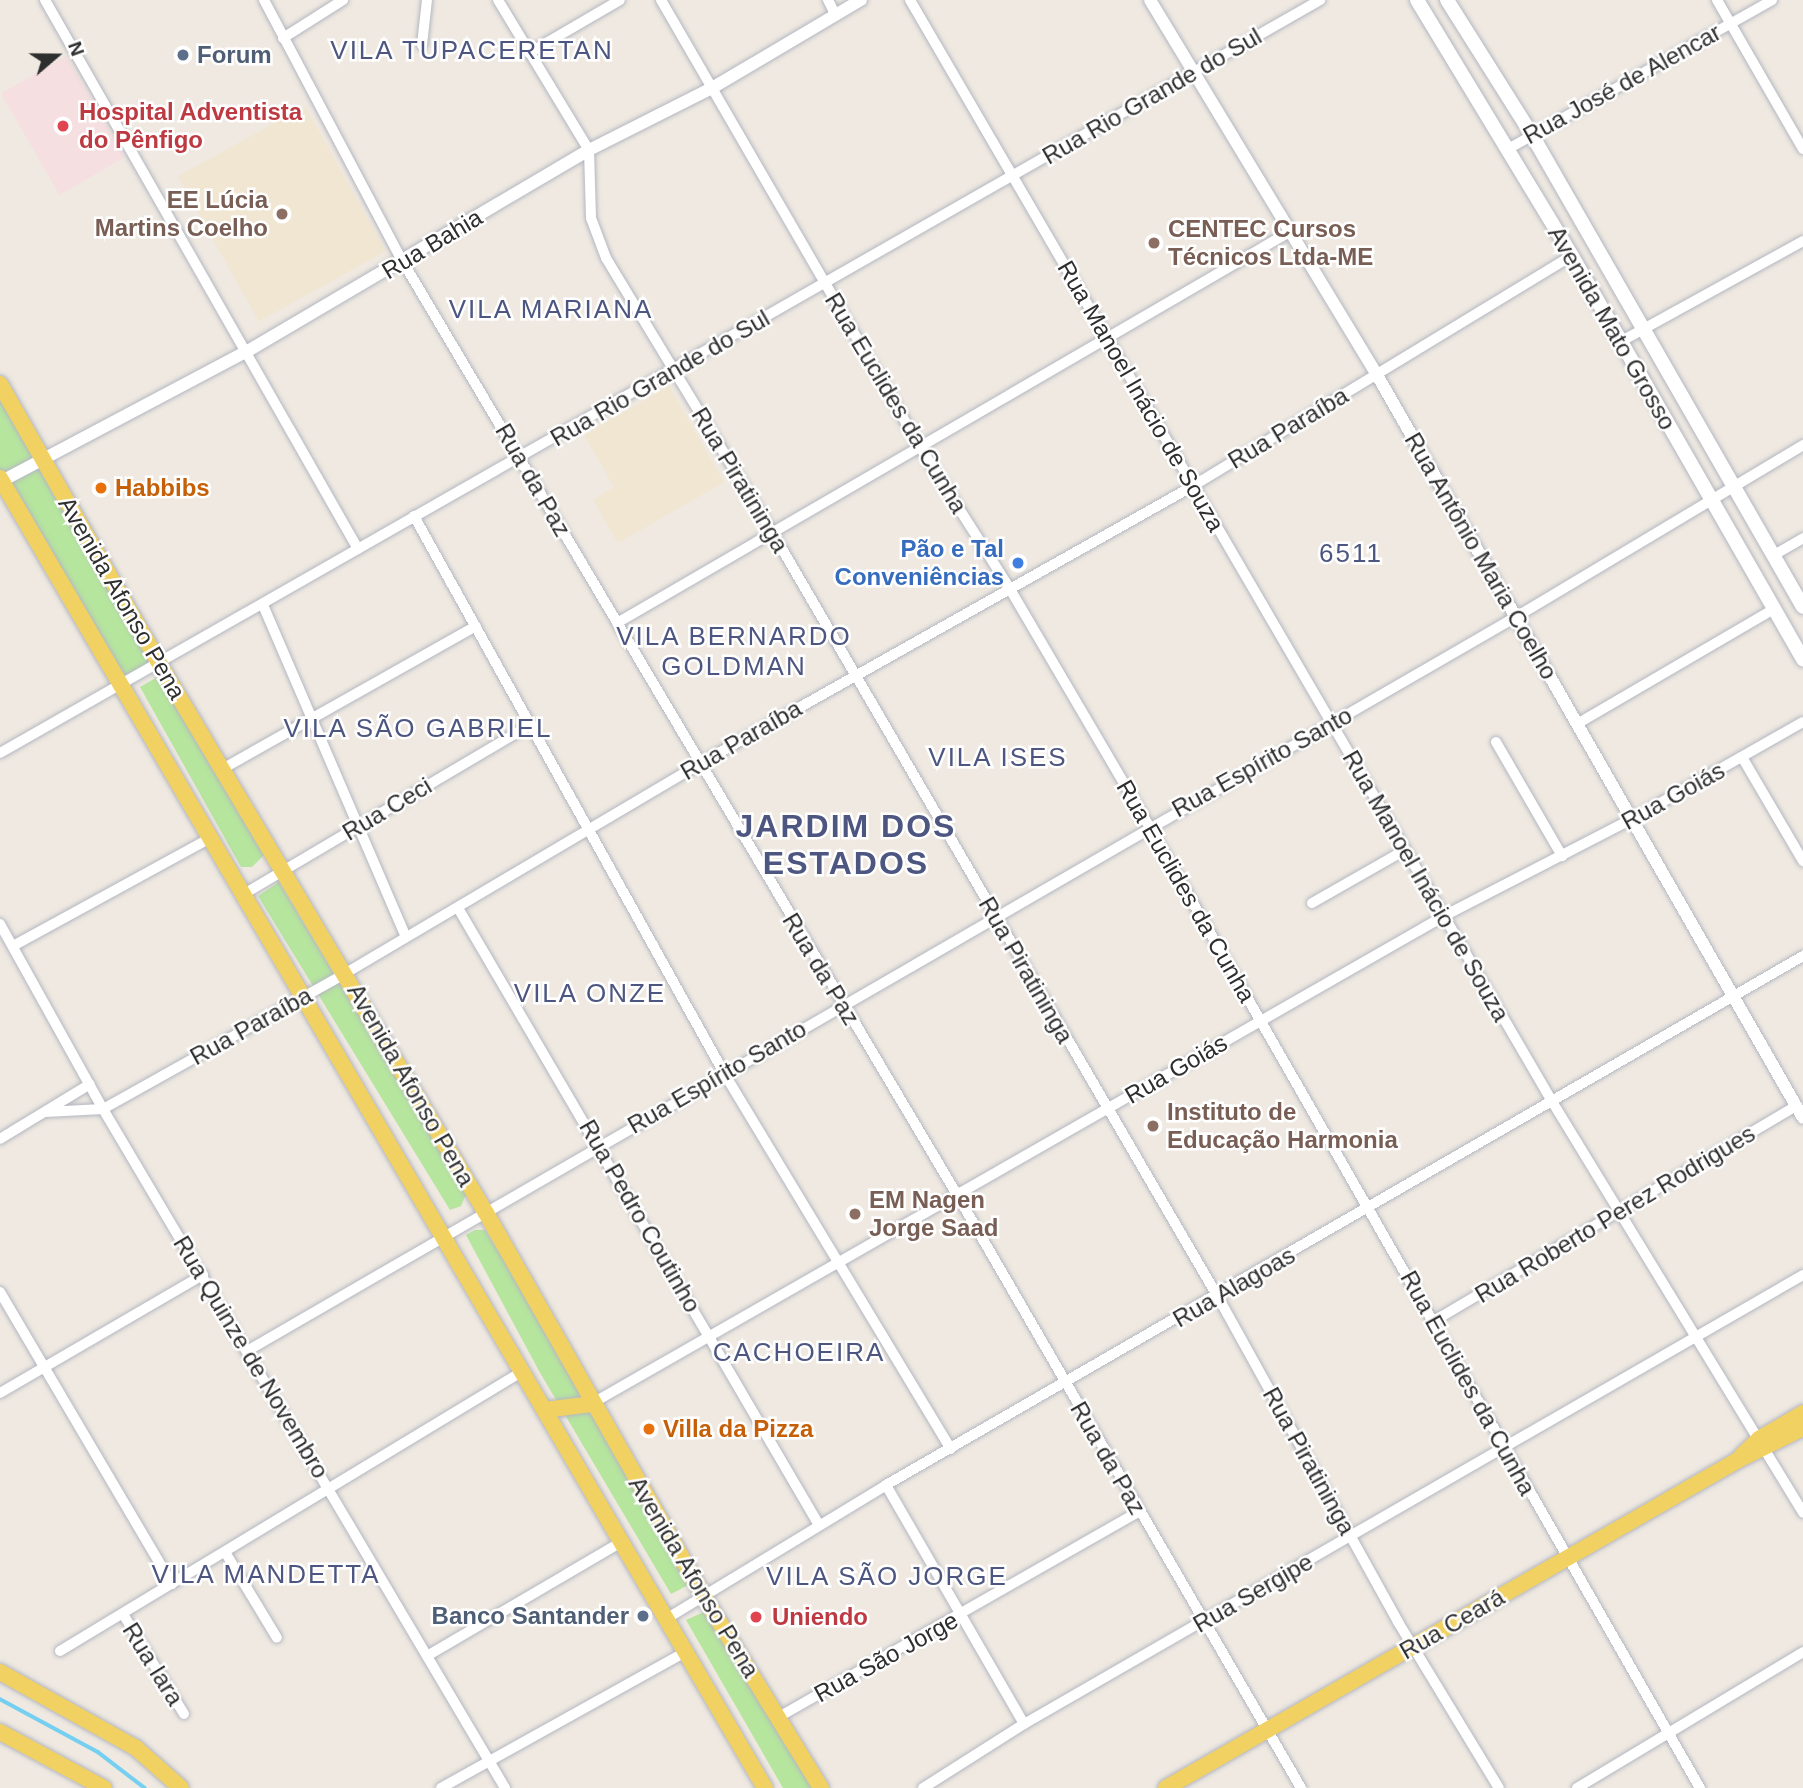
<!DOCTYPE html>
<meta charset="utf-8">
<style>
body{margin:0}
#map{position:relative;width:1803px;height:1788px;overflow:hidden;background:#efe9e1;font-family:Helvetica,sans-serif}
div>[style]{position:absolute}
.education>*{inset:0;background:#f0e6d1;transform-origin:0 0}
.medical>*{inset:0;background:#f5dfe0;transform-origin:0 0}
.green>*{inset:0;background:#b6e59e}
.stream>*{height:3.5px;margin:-1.75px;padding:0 1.75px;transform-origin:1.75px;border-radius:1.75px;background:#75cff0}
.roads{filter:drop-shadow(0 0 2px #b4b7c1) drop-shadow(0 0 2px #b4b7c1)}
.minor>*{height:10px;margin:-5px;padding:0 5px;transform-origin:5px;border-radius:5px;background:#fff}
.tertiary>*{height:12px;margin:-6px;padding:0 6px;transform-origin:6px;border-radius:6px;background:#fff}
.secondary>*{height:14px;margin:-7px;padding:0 7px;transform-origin:7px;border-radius:7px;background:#fff}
.primary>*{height:16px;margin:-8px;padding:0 8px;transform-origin:8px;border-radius:8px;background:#f2d163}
.dots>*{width:19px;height:19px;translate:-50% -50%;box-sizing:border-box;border:4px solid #fff;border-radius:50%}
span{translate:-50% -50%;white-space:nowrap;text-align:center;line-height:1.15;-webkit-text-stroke:5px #fff;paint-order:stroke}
.service-label{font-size:24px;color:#4e5e75;font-weight:700}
.left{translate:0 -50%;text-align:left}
.right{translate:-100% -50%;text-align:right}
.street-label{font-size:24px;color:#2e2e2e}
.health-label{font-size:24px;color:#be3a42;font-weight:700}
.education-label{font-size:24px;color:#785e54;font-weight:700}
.food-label{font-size:24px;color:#c56008;font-weight:700}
.shop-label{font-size:24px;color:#366cbe;font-weight:700}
.neighbourhood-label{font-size:26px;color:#4d5680;letter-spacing:2px}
.district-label{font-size:32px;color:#4d5680;font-weight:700;letter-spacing:2px}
.north{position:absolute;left:21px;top:21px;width:70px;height:70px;-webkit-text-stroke:5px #fff;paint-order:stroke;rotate:70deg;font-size:19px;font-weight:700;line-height:28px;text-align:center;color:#2e2e2e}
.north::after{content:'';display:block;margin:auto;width:24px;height:32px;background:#2e2e2e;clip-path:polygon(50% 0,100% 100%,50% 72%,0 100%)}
</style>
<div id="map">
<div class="education">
<div style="left:305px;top:106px;width:166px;height:145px;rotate:61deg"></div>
<div style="clip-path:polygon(669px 386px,724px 482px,618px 543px,593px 500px,614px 487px,584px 435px)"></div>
</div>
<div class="medical">
<div style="left:66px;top:56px;width:117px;height:75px;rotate:60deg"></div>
</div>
<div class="green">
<div style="clip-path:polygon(0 384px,160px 665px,123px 685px,0 478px)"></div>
<div style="clip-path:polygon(161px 675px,266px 853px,252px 867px,241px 867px,140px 687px)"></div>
<div style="clip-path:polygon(279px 882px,466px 1194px,461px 1206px,450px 1210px,258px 896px)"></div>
<div style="clip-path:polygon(475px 1230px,485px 1230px,534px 1309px,694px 1582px,671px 1594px,539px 1371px,466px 1235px)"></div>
<div style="clip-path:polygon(704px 1612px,813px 1788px,783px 1788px,686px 1620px)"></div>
</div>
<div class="stream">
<div style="left:0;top:1699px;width:111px;rotate:28.4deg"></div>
<div style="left:98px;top:1752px;width:59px;rotate:37.5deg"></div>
</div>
<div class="roads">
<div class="minor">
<div style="left:45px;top:0;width:632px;rotate:60.31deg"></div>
<div style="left:264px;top:0;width:297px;rotate:62.1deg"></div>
<div style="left:403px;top:262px;width:1083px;rotate:59.29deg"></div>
<div style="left:956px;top:1193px;width:688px;rotate:59.89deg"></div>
<div style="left:498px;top:0;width:175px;rotate:58.8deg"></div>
<div style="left:589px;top:150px;width:68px;rotate:88.3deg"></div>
<div style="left:591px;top:218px;width:43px;rotate:69.4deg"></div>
<div style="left:606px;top:258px;width:318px;rotate:58.8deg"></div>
<div style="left:771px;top:530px;width:888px;rotate:59.77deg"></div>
<div style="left:1218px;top:1297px;width:372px;rotate:61deg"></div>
<div style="left:1398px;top:1622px;width:194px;rotate:58.7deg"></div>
<div style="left:661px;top:0;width:517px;rotate:59.91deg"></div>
<div style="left:920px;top:447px;width:168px;rotate:57.6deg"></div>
<div style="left:1010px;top:589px;width:275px;rotate:59.6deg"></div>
<div style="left:1149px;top:826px;width:1109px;rotate:60.2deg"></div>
<div style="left:828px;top:0;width:16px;rotate:63deg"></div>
<div style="left:910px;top:0;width:1277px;rotate:59.76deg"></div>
<div style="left:1553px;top:1103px;width:480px;rotate:58.6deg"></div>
<div style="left:1717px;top:0;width:172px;rotate:60deg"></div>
<div style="left:283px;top:38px;width:71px;rotate:-32.3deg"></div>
<div style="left:422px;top:45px;width:45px;rotate:-83.7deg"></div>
<div style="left:529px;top:53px;width:105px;rotate:-30.2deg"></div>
<div style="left:1508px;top:149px;width:303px;rotate:-29.4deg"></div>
<div style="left:1620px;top:342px;width:209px;rotate:-28.9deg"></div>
<div style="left:414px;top:516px;width:637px;rotate:60.9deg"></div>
<div style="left:724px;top:1073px;width:439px;rotate:58.9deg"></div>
<div style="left:1774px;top:555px;width:34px;rotate:-30deg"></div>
<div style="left:263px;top:605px;width:361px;rotate:66.7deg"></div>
<div style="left:617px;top:623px;width:780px;rotate:-30.18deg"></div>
<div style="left:1577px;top:724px;width:228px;rotate:-30.3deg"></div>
<div style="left:1496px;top:742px;width:132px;rotate:59.9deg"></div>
<div style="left:0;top:753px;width:1520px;rotate:-29.7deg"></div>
<div style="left:1742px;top:757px;width:121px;rotate:59.6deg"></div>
<div style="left:224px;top:768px;width:289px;rotate:-29.4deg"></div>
<div style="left:244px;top:894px;width:334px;rotate:-30.6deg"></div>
<div style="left:1312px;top:903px;width:107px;rotate:-29.7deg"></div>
<div style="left:458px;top:908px;width:715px;rotate:59.67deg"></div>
<div style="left:0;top:924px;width:212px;rotate:60.9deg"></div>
<div style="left:103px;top:1109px;width:789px;rotate:59.37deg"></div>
<div style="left:13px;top:946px;width:227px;rotate:-28.7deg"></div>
<div style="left:45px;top:1112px;width:58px;rotate:-3deg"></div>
<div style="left:103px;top:1109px;width:278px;rotate:-29.2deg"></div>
<div style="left:346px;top:973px;width:410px;rotate:-30.6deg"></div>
<div style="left:699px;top:764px;width:567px;rotate:-29.37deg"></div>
<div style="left:1193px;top:486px;width:443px;rotate:-31.3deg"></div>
<div style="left:0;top:1139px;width:105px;rotate:-31.4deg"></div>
<div style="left:0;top:1292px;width:339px;rotate:59.5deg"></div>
<div style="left:1434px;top:1321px;width:421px;rotate:-30.7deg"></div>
<div style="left:247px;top:1351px;width:1466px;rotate:-30.05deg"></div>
<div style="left:1516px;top:617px;width:335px;rotate:-30.9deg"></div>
<div style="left:0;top:1393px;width:235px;rotate:-30.2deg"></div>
<div style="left:591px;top:1404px;width:983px;rotate:-29.77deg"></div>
<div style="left:1444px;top:916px;width:214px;rotate:-27.3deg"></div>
<div style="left:1634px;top:818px;width:194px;rotate:-29.6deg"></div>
<div style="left:886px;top:1485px;width:276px;rotate:60deg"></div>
<div style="left:225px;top:1552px;width:100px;rotate:58.8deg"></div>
<div style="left:123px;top:1614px;width:117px;rotate:58.6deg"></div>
<div style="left:666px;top:1619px;width:258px;rotate:-31.3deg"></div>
<div style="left:886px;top:1485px;width:1059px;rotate:-29.98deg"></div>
<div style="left:60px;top:1651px;width:541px;rotate:-31.16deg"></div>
<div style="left:427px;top:1656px;width:225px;rotate:-30.4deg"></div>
<div style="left:777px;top:1718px;width:418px;rotate:-29.7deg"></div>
<div style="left:441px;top:1788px;width:279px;rotate:-29.1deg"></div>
<div style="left:923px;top:1788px;width:120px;rotate:-32.4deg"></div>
<div style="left:1024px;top:1724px;width:899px;rotate:-29.96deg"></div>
<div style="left:1577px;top:1788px;width:264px;rotate:-31deg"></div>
</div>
<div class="tertiary">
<div style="left:1150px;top:0;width:438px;rotate:58.8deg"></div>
<div style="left:1377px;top:375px;width:856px;rotate:60.17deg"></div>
<div style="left:0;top:482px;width:278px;rotate:-27.9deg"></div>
<div style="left:246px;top:352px;width:398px;rotate:-30.5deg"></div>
<div style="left:589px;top:150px;width:138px;rotate:-26.8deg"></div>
<div style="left:712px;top:88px;width:173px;rotate:-30.6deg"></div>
</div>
<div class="secondary">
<div style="left:1417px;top:0;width:299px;rotate:58.8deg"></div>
<div style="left:1572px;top:256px;width:465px;rotate:60.2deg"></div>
<div style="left:1447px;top:0;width:160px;rotate:57.8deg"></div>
<div style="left:1532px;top:135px;width:544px;rotate:60.14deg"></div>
</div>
<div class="primary">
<div style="left:0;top:384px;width:323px;rotate:60.3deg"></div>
<div style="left:160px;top:665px;width:638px;rotate:59.25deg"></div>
<div style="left:486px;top:1213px;width:442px;rotate:60.4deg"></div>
<div style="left:704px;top:1597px;width:224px;rotate:58.5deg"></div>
<div style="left:0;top:478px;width:1517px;rotate:59.72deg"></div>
<div style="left:545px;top:1410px;width:46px;rotate:-7.4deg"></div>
<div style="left:1742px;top:1455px;width:23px;rotate:-43deg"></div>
<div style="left:1759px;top:1439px;width:51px;rotate:-30.6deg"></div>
<div style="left:0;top:1672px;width:156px;rotate:29.2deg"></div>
<div style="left:136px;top:1748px;width:60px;rotate:41.6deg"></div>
<div style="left:0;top:1732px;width:118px;rotate:28.3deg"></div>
<div style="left:1166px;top:1788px;width:659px;rotate:-29.83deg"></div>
<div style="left:1738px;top:1460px;width:72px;rotate:-26.2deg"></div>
</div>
</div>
<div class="dots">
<div style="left:183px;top:55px;background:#5c6f8a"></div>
<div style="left:63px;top:126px;background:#e0444e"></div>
<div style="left:282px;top:214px;background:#8d6e63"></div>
<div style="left:1154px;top:243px;background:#8d6e63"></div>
<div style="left:101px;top:488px;background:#e8710a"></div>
<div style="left:1018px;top:563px;background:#3f7fe0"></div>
<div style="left:1153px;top:1126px;background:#8d6e63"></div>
<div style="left:855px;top:1214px;background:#8d6e63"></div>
<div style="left:649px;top:1429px;background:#e8710a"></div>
<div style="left:643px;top:1616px;background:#5c6f8a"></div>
<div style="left:756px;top:1617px;background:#e0444e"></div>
</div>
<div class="service-label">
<span class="left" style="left:197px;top:55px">Forum</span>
<span class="right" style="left:629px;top:1616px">Banco Santander</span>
</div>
<div class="street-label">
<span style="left:1622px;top:84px;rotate:-29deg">Rua José de Alencar</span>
<span style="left:1152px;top:96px;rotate:-30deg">Rua Rio Grande do Sul</span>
<span style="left:432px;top:244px;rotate:-31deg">Rua Bahia</span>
<span style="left:1612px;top:328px;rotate:60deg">Avenida Mato Grosso</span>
<span style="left:660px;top:378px;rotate:-30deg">Rua Rio Grande do Sul</span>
<span style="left:1141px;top:396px;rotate:60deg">Rua Manoel Inácio de Souza</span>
<span style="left:896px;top:403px;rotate:59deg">Rua Euclides da Cunha</span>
<span style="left:1288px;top:428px;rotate:-31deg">Rua Paraíba</span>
<span style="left:533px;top:480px;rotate:60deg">Rua da Paz</span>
<span style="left:740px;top:480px;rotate:59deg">Rua Piratininga</span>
<span style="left:1481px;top:556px;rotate:60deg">Rua Antônio Maria Coelho</span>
<span style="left:122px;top:598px;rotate:60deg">Avenida Afonso Pena</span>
<span style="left:741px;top:740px;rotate:-30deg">Rua Paraíba</span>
<span style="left:1262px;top:762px;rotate:-29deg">Rua Espírito Santo</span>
<span style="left:1673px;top:796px;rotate:-29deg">Rua Goiás</span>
<span style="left:387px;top:809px;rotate:-31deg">Rua Ceci</span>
<span style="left:1426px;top:886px;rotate:60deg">Rua Manoel Inácio de Souza</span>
<span style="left:1186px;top:891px;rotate:60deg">Rua Euclides da Cunha</span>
<span style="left:821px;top:969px;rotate:59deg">Rua da Paz</span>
<span style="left:1026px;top:970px;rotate:60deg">Rua Piratininga</span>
<span style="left:251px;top:1026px;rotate:-29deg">Rua Paraíba</span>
<span style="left:1176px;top:1069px;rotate:-30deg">Rua Goiás</span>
<span style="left:717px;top:1077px;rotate:-30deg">Rua Espírito Santo</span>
<span style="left:411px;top:1085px;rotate:60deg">Avenida Afonso Pena</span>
<span style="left:1615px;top:1214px;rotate:-31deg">Rua Roberto Perez Rodrigues</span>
<span style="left:640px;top:1216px;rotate:60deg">Rua Pedro Coutinho</span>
<span style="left:1234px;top:1287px;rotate:-30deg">Rua Alagoas</span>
<span style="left:251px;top:1357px;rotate:59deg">Rua Quinze de Novembro</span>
<span style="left:1468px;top:1383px;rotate:61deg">Rua Euclides da Cunha</span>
<span style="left:1108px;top:1458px;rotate:60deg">Rua da Paz</span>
<span style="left:1309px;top:1461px;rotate:61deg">Rua Piratininga</span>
<span style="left:694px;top:1577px;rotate:59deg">Avenida Afonso Pena</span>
<span style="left:1253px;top:1593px;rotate:-30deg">Rua Sergipe</span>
<span style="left:1452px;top:1624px;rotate:-30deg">Rua Ceará</span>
<span style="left:886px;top:1657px;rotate:-29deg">Rua São Jorge</span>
<span style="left:153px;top:1664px;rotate:58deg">Rua Iara</span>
</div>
<div class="health-label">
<span class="left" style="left:79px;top:126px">Hospital Adventista<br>do Pênfigo</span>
<span class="left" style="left:772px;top:1617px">Uniendo</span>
</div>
<div class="education-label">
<span class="right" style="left:268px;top:214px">EE Lúcia<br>Martins Coelho</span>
<span class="left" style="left:1168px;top:243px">CENTEC Cursos<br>Técnicos Ltda-ME</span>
<span class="left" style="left:1167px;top:1126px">Instituto de<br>Educação Harmonia</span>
<span class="left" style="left:869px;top:1214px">EM Nagen<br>Jorge Saad</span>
</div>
<div class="food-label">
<span class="left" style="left:115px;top:488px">Habbibs</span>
<span class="left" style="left:663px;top:1429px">Villa da Pizza</span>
</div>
<div class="shop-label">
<span class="right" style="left:1004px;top:563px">Pão e Tal<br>Conveniências</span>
</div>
<div class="neighbourhood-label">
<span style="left:472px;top:51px">VILA TUPACERETAN</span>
<span style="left:551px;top:310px">VILA MARIANA</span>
<span style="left:1351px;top:554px">6511</span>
<span style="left:734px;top:652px">VILA BERNARDO<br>GOLDMAN</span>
<span style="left:418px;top:729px">VILA SÃO GABRIEL</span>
<span style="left:998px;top:758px">VILA ISES</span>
<span style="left:590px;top:994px">VILA ONZE</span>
<span style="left:799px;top:1353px">CACHOEIRA</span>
<span style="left:266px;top:1575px">VILA MANDETTA</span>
<span style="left:887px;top:1577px">VILA SÃO JORGE</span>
</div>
<div class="district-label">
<span style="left:846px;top:845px">JARDIM DOS<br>ESTADOS</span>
</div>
<div class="north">N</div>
</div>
